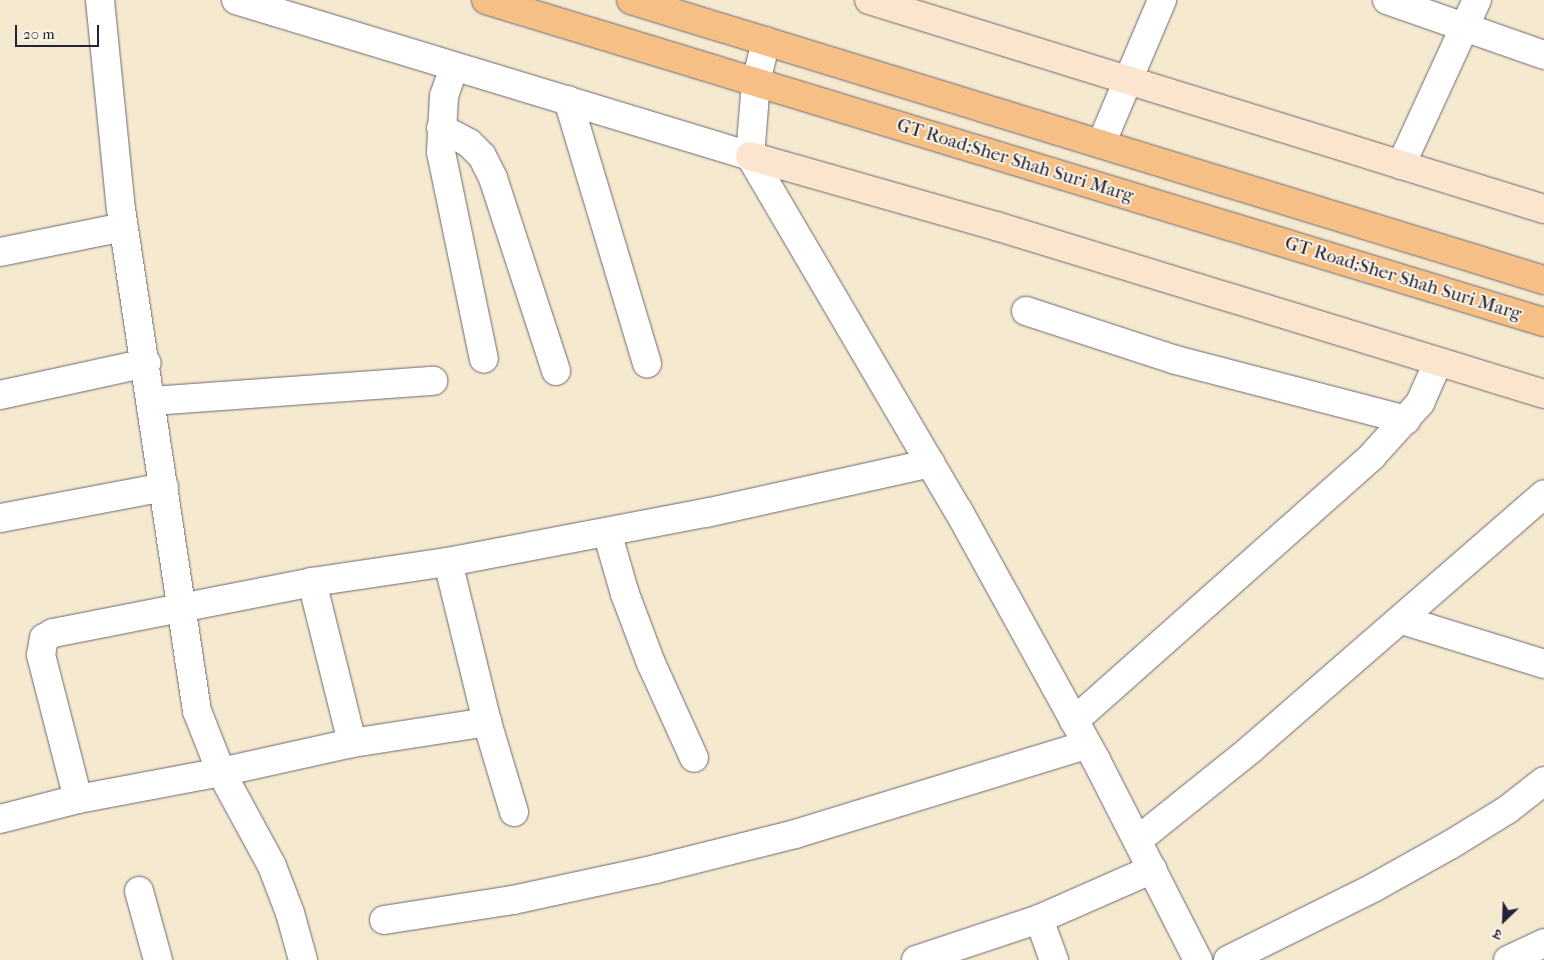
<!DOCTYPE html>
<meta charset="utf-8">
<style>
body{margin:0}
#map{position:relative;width:1544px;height:960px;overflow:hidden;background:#f5e9d0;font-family:"IM FELL French Canon","Noto Serif Devanagari",serif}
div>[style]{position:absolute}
.roads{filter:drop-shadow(0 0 1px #6c686f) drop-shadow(0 0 1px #6c686f)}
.street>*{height:28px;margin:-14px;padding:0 14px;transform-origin:14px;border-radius:14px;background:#fff}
.secondary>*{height:28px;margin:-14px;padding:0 14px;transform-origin:14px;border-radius:14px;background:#fbe5cf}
.primary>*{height:28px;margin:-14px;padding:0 14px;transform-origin:14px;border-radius:14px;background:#f5bf86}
span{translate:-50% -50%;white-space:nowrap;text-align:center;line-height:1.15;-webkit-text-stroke:4px #fcf5e5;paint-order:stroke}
.street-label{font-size:19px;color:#22223b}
.north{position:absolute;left:1479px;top:895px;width:50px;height:50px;-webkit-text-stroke:4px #fcf5e5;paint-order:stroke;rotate:204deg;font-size:14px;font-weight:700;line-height:20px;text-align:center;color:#22223b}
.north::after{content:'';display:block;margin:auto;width:18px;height:22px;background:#22223b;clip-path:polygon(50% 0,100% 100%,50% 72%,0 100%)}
.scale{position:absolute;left:15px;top:25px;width:84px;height:22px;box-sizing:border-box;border:2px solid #22223b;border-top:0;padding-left:6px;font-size:15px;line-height:18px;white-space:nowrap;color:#22223b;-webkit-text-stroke:4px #fcf5e5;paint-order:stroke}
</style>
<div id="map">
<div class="roads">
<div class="street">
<div style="left:100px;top:0;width:210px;rotate:84.3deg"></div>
<div style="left:121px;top:209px;width:508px;rotate:81.39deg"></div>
<div style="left:197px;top:711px;width:66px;rotate:68.5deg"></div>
<div style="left:221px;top:772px;width:107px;rotate:61.5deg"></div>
<div style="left:272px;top:866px;width:50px;rotate:69deg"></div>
<div style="left:290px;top:913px;width:49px;rotate:74.5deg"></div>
<div style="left:236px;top:0;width:537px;rotate:16.88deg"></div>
<div style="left:1387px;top:0;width:166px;rotate:19.3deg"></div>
<div style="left:766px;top:41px;width:42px;rotate:103.7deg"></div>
<div style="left:756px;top:82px;width:74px;rotate:94.6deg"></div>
<div style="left:750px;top:156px;width:411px;rotate:59.6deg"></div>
<div style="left:958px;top:510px;width:286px;rotate:61.1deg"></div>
<div style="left:1096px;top:760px;width:225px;rotate:63deg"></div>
<div style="left:454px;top:67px;width:31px;rotate:109deg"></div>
<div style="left:444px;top:96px;width:56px;rotate:93.1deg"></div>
<div style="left:441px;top:152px;width:211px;rotate:78.3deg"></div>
<div style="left:568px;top:100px;width:275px;rotate:73.3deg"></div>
<div style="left:441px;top:128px;width:32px;rotate:28deg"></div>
<div style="left:469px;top:143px;width:18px;rotate:45deg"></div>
<div style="left:482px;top:156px;width:25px;rotate:63deg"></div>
<div style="left:493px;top:178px;width:203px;rotate:71.9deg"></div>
<div style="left:1101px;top:144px;width:156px;rotate:-67deg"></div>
<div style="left:1401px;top:165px;width:182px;rotate:-65.3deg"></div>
<div style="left:0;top:252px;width:126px;rotate:-11.4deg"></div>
<div style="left:1026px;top:311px;width:158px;rotate:18.1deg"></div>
<div style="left:1176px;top:360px;width:238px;rotate:14.6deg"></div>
<div style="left:0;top:395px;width:150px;rotate:-12.3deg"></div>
<div style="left:152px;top:401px;width:282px;rotate:-4.1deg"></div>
<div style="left:0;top:518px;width:167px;rotate:-10.7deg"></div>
<div style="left:607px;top:532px;width:65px;rotate:73.8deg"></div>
<div style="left:625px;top:594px;width:74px;rotate:69.4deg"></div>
<div style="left:651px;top:663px;width:104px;rotate:65.6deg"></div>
<div style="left:448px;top:562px;width:165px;rotate:76.3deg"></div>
<div style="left:487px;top:722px;width:94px;rotate:73.3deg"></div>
<div style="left:312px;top:582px;width:166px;rotate:76deg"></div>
<div style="left:1402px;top:620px;width:149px;rotate:17.2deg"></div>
<div style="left:1074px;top:721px;width:399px;rotate:-41.6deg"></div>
<div style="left:1372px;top:456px;width:72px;rotate:-47.8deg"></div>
<div style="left:1420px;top:403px;width:45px;rotate:-66.3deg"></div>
<div style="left:78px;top:799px;width:149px;rotate:-104.4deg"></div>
<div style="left:41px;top:655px;width:17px;rotate:-80deg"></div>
<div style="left:44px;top:638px;width:10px;rotate:-29deg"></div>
<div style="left:53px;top:633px;width:264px;rotate:-11.1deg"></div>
<div style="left:312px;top:582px;width:137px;rotate:-8.4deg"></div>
<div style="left:448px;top:562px;width:263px;rotate:-10.8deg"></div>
<div style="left:706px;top:513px;width:230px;rotate:-12.5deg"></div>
<div style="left:0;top:819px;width:81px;rotate:-14.4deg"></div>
<div style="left:78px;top:799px;width:146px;rotate:-10.7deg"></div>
<div style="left:221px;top:772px;width:134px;rotate:-12.5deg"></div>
<div style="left:352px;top:743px;width:137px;rotate:-8.8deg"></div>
<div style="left:1138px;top:840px;width:145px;rotate:-38.8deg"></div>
<div style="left:1251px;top:749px;width:388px;rotate:-41deg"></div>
<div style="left:139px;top:891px;width:72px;rotate:74.6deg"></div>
<div style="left:1039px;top:919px;width:44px;rotate:69.9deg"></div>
<div style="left:384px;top:920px;width:131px;rotate:-8.8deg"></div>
<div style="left:513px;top:900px;width:146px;rotate:-12.2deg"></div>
<div style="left:656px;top:869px;width:143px;rotate:-14.1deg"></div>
<div style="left:795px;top:834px;width:305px;rotate:-17deg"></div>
<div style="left:916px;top:960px;width:130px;rotate:-18.4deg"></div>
<div style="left:1039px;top:919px;width:124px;rotate:-23.7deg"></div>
<div style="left:1228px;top:960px;width:162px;rotate:-26.4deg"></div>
<div style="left:1373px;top:888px;width:88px;rotate:-29.2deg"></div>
<div style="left:1450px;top:845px;width:67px;rotate:-31.6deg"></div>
<div style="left:1507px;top:810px;width:47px;rotate:-38.1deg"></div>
<div style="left:1508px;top:960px;width:40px;rotate:-25deg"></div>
</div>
<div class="secondary">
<div style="left:869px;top:0;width:707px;rotate:17.2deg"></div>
<div style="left:750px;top:156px;width:256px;rotate:15.9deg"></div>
<div style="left:996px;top:226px;width:573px;rotate:17.04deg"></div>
</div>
<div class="primary">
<div style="left:486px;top:0;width:1106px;rotate:16.93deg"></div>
<div style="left:631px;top:0;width:955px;rotate:17.05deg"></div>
</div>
</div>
<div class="street-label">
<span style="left:1015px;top:161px;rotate:17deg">GT Road;Sher Shah Suri Marg</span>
<span style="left:1403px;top:279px;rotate:17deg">GT Road;Sher Shah Suri Marg</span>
</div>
<div class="north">उ</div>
<div class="scale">20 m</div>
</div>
